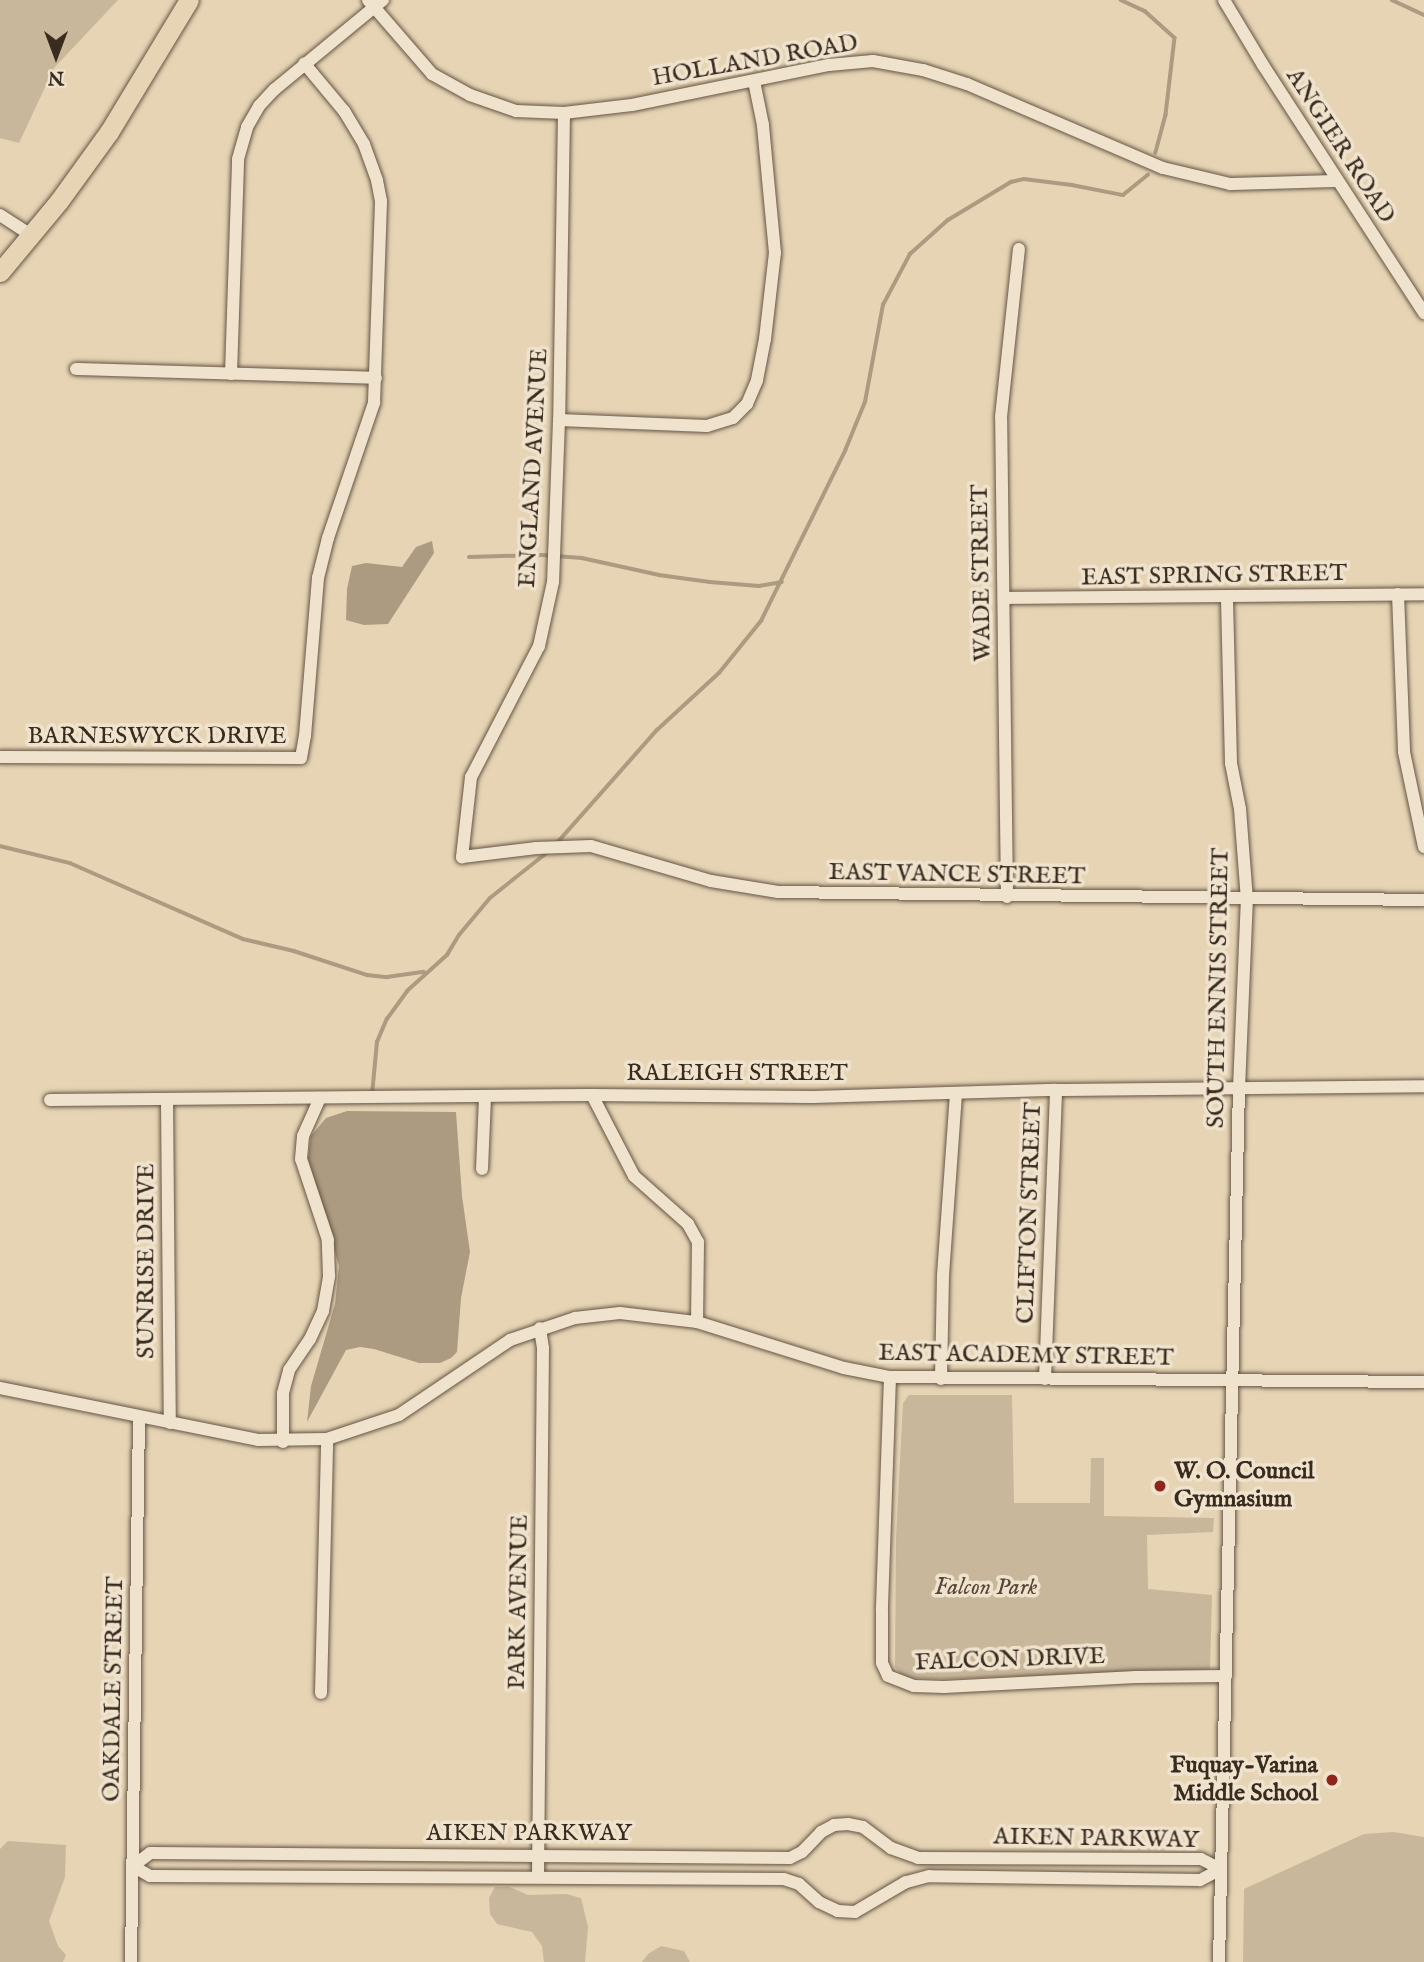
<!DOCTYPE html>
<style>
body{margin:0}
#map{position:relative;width:1424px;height:1962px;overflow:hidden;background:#e6d4b4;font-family:"IM FELL English",serif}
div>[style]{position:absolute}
.green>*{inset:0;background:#c9b79b}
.water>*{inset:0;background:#ac9b81}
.stream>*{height:3.5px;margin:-1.75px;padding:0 1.75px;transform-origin:1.75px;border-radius:1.75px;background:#ac9b81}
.roads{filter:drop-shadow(0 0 2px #655544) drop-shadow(0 0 2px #655544)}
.minor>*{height:12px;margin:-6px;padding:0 6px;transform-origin:6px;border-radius:6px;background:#efe3ce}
.highway>*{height:19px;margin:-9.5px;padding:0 9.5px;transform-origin:9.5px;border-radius:9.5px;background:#e6d4b4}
.dots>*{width:19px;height:19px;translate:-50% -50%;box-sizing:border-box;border:4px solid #efe3ce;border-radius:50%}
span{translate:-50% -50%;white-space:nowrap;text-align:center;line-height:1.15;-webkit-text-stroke:7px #efe3ce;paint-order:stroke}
.street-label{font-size:24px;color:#3a2b1f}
.poi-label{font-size:24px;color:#3a2b1f;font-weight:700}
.left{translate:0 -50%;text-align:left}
.right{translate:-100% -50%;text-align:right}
.park-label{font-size:24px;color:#574738;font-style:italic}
.north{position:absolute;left:21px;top:21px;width:70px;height:70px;-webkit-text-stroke:5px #efe3ce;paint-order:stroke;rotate:180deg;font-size:19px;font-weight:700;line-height:28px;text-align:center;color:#3a2b1f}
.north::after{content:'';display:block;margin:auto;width:24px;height:32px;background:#3a2b1f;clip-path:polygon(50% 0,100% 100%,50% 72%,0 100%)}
</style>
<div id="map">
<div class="green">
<div style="clip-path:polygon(0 0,118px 0,54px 68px,19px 143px,0 138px)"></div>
<div style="clip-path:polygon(909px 1395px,1012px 1395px,1014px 1503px,1090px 1503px,1091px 1458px,1104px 1458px,1104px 1516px,1214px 1518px,1213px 1532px,1147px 1535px,1148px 1589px,1212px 1595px,1210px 1669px,947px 1679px,908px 1678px,901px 1674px,895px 1667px,896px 1539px,903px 1403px)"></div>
<div style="clip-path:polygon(1394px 1832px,1424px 1837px,1424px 1962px,1243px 1962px,1244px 1889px,1364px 1834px)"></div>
<div style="clip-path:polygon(8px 1841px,66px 1845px,65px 1877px,49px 1921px,58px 1946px,66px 1955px,63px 1962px,0 1962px,0 1849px)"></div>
<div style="clip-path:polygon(495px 1887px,510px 1887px,528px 1895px,566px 1894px,581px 1898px,588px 1927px,585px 1962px,544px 1962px,542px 1946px,532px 1932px,497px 1924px,490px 1914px,489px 1898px)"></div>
<div style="clip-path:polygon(661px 1946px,684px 1951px,690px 1962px,642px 1962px,648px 1954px)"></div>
</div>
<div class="water">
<div style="clip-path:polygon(432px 541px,434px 553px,388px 624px,364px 625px,346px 620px,347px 589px,352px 566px,366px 563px,402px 567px,416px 547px)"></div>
<div style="clip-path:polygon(347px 1111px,456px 1112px,462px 1196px,470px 1252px,461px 1298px,457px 1352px,451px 1358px,440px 1363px,419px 1363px,374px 1349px,360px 1347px,346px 1350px,307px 1422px,311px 1386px,335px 1304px,339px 1266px,308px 1159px,311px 1136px,326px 1118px)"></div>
</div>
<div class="stream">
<div style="left:1121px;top:0;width:26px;rotate:25deg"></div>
<div style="left:1145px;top:11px;width:40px;rotate:42deg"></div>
<div style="left:1175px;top:38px;width:78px;rotate:96.7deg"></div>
<div style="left:1166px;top:115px;width:39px;rotate:105deg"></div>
<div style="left:1392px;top:0;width:35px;rotate:25deg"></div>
<div style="left:469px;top:557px;width:73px;rotate:-1.6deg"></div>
<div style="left:542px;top:555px;width:40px;rotate:4.3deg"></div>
<div style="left:582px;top:558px;width:79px;rotate:12.4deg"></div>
<div style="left:659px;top:575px;width:51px;rotate:7.8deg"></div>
<div style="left:710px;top:582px;width:49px;rotate:4.7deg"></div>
<div style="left:759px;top:586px;width:23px;rotate:-10deg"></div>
<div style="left:557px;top:843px;width:151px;rotate:-48.5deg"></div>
<div style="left:657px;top:730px;width:84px;rotate:-42.6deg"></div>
<div style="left:719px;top:673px;width:67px;rotate:-51.1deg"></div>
<div style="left:761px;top:621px;width:190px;rotate:-63.7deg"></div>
<div style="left:845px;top:451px;width:53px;rotate:-67.8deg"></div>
<div style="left:865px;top:402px;width:99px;rotate:-79.5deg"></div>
<div style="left:883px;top:305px;width:58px;rotate:-62.1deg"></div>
<div style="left:910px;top:254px;width:51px;rotate:-41.8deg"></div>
<div style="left:948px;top:220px;width:74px;rotate:-31.1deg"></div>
<div style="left:1011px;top:182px;width:13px;rotate:-13deg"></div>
<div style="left:1024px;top:179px;width:48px;rotate:7.1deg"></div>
<div style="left:1072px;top:185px;width:52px;rotate:11.1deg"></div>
<div style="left:1123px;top:195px;width:32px;rotate:-39deg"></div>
<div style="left:0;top:846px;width:72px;rotate:13.7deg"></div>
<div style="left:70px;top:863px;width:189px;rotate:23.7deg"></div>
<div style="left:243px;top:939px;width:52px;rotate:13.2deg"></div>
<div style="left:294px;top:951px;width:77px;rotate:18.2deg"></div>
<div style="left:367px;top:975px;width:20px;rotate:6deg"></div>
<div style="left:387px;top:977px;width:37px;rotate:-8deg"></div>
<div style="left:372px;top:1095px;width:53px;rotate:-84.6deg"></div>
<div style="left:377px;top:1042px;width:25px;rotate:-67deg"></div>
<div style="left:387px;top:1019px;width:34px;rotate:-54deg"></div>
<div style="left:407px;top:991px;width:54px;rotate:-42deg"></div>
<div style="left:447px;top:955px;width:23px;rotate:-59deg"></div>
<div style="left:459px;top:935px;width:48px;rotate:-50deg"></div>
<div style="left:490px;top:898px;width:75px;rotate:-38.5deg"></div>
</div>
<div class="roads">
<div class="minor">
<div style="left:368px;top:0;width:98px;rotate:49.1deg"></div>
<div style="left:432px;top:74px;width:43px;rotate:28.9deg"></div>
<div style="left:470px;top:95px;width:49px;rotate:19.2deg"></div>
<div style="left:516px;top:111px;width:48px;rotate:2.4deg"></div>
<div style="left:564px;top:113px;width:68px;rotate:-6.7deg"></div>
<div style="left:632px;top:105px;width:201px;rotate:-11.5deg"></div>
<div style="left:829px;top:65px;width:44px;rotate:-5.2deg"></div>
<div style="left:873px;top:61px;width:51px;rotate:10.2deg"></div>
<div style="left:923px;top:70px;width:46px;rotate:17.7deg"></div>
<div style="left:967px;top:84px;width:213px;rotate:23.2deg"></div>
<div style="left:1163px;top:168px;width:69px;rotate:13.4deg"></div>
<div style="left:1230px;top:184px;width:107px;rotate:-1.6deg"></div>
<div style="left:1224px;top:0;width:76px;rotate:59deg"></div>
<div style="left:1263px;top:65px;width:296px;rotate:57deg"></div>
<div style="left:564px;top:113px;width:307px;rotate:90.9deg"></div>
<div style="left:559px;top:420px;width:162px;rotate:92.1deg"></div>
<div style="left:553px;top:582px;width:66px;rotate:102.3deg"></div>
<div style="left:539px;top:646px;width:148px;rotate:117.4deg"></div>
<div style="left:471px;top:777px;width:81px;rotate:96.4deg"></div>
<div style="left:462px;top:857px;width:75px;rotate:-6.9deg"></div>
<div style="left:536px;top:848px;width:55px;rotate:-2.1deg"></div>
<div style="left:591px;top:846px;width:125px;rotate:16.3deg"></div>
<div style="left:711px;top:881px;width:68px;rotate:9.3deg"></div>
<div style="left:778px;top:892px;width:646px;rotate:0.71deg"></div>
<div style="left:0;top:215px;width:37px;rotate:33deg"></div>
<div style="left:76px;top:369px;width:300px;rotate:1.7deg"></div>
<div style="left:231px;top:374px;width:215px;rotate:-88.1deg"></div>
<div style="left:238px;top:159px;width:33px;rotate:-74deg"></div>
<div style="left:247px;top:127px;width:24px;rotate:-60deg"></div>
<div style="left:259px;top:106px;width:23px;rotate:-47deg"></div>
<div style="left:275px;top:89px;width:140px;rotate:-39.5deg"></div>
<div style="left:559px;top:420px;width:148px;rotate:2.3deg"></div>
<div style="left:707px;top:426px;width:27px;rotate:-17deg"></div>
<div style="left:733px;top:418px;width:20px;rotate:-45deg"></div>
<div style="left:747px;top:404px;width:26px;rotate:-67deg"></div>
<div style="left:757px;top:380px;width:42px;rotate:-79deg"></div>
<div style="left:765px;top:339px;width:87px;rotate:-83.4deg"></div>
<div style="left:775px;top:253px;width:129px;rotate:-95.4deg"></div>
<div style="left:763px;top:125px;width:45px;rotate:-101.6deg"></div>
<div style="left:1398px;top:594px;width:158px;rotate:87.8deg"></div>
<div style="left:1404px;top:752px;width:97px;rotate:78.1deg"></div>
<div style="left:1004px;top:598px;width:420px;rotate:-0.5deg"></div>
<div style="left:0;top:757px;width:301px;rotate:0.2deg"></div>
<div style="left:301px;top:758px;width:22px;rotate:-80deg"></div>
<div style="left:305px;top:736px;width:159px;rotate:-85.3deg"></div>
<div style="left:318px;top:578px;width:41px;rotate:-76deg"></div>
<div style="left:328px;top:538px;width:143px;rotate:-71.2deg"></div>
<div style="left:374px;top:403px;width:202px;rotate:-88deg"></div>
<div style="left:381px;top:201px;width:21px;rotate:-101deg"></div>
<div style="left:377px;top:180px;width:38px;rotate:-110deg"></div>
<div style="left:364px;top:144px;width:39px;rotate:-121deg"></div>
<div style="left:344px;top:111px;width:62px;rotate:-129.8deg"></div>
<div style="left:1007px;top:897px;width:480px;rotate:-90.7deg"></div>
<div style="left:1001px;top:417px;width:169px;rotate:-83.9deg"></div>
<div style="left:592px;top:1095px;width:91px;rotate:62.6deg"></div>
<div style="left:634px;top:1176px;width:72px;rotate:41.6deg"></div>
<div style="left:688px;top:1224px;width:21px;rotate:61deg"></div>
<div style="left:698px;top:1242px;width:80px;rotate:90.7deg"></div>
<div style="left:167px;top:1099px;width:324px;rotate:89.5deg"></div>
<div style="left:50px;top:1100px;width:542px;rotate:-0.53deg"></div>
<div style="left:592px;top:1095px;width:221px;rotate:0.5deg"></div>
<div style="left:813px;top:1097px;width:243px;rotate:-1.7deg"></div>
<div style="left:1056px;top:1090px;width:368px;rotate:-0.6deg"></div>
<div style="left:482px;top:1169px;width:73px;rotate:-87.6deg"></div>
<div style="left:890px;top:1377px;width:234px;rotate:92deg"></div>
<div style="left:882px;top:1611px;width:52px;rotate:90deg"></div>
<div style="left:882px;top:1663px;width:14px;rotate:65deg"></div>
<div style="left:888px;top:1676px;width:28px;rotate:21deg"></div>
<div style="left:914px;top:1686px;width:30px;rotate:2deg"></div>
<div style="left:944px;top:1687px;width:192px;rotate:-3deg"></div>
<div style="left:1136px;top:1677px;width:90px;rotate:-0.6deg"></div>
<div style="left:941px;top:1379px;width:104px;rotate:-88.9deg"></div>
<div style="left:943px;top:1275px;width:181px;rotate:-85.9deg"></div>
<div style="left:1045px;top:1379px;width:289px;rotate:-87.8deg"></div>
<div style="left:0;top:1388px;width:263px;rotate:11.4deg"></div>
<div style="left:258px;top:1440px;width:69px;rotate:-0.8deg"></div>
<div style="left:327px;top:1439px;width:76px;rotate:-18.4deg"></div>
<div style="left:399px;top:1415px;width:134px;rotate:-34deg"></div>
<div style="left:510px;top:1340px;width:69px;rotate:-18.7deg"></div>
<div style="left:575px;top:1318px;width:45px;rotate:-6.3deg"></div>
<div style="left:620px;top:1313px;width:78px;rotate:6.7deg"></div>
<div style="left:697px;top:1322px;width:154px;rotate:17.4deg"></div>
<div style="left:844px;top:1368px;width:47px;rotate:11.1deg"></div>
<div style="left:890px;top:1377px;width:534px;rotate:0.54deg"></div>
<div style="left:283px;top:1442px;width:49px;rotate:-90deg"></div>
<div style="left:283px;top:1393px;width:24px;rotate:-75deg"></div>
<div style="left:289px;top:1370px;width:37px;rotate:-56deg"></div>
<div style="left:310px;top:1339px;width:31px;rotate:-65deg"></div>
<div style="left:323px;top:1311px;width:36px;rotate:-80deg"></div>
<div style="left:329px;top:1276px;width:36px;rotate:-92deg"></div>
<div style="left:328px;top:1240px;width:85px;rotate:-108.4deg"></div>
<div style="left:301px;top:1159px;width:23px;rotate:-85deg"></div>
<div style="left:303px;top:1136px;width:42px;rotate:-65.9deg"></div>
<div style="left:321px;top:1693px;width:254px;rotate:-88.6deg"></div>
<div style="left:848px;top:1824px;width:15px;rotate:11deg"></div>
<div style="left:863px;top:1827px;width:35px;rotate:37deg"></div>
<div style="left:891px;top:1848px;width:29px;rotate:20deg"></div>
<div style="left:918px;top:1858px;width:283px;rotate:0.2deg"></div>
<div style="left:1201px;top:1859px;width:22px;rotate:27deg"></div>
<div style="left:1221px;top:1869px;width:24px;rotate:152deg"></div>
<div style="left:1200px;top:1880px;width:271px;rotate:-179.2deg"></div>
<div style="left:929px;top:1876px;width:24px;rotate:165deg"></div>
<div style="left:906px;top:1882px;width:59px;rotate:149.5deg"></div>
<div style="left:855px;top:1912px;width:17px;rotate:-177deg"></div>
<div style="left:838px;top:1911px;width:21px;rotate:-155deg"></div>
<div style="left:819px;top:1902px;width:27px;rotate:-138deg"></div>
<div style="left:799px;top:1884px;width:16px;rotate:-162deg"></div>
<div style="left:784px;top:1879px;width:634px;rotate:-179.73deg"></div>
<div style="left:150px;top:1876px;width:20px;rotate:-150deg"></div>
<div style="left:133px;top:1866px;width:21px;rotate:-37deg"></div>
<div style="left:150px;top:1853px;width:640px;rotate:0.45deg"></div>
<div style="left:790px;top:1858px;width:13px;rotate:-27deg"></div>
<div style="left:802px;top:1852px;width:28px;rotate:-46deg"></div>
<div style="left:821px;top:1832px;width:15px;rotate:-28deg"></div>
<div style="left:834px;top:1825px;width:14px;rotate:-4deg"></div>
<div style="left:538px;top:1877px;width:529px;rotate:-89.46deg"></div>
<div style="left:543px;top:1348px;width:20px;rotate:-99deg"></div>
<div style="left:131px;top:1962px;width:545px;rotate:-89.16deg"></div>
<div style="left:1219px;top:1962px;width:874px;rotate:-88.69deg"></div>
<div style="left:1239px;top:1088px;width:188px;rotate:-87.6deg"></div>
<div style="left:1247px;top:900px;width:91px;rotate:-94.4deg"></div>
<div style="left:1240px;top:809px;width:47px;rotate:-101.1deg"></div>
<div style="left:1231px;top:763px;width:165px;rotate:-91.4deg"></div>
</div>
<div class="highway">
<div style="left:0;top:272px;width:92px;rotate:-50.3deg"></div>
<div style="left:59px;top:201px;width:85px;rotate:-54.1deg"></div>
<div style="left:109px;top:132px;width:154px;rotate:-58.8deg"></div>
</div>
</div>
<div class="dots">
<div style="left:1160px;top:1486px;background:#8f2418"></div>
<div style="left:1332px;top:1780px;background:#8f2418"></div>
</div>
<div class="street-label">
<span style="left:755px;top:61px;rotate:-10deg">HOLLAND ROAD</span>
<span style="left:1340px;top:146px;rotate:57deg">ANGIER ROAD</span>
<span style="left:534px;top:468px;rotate:-87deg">ENGLAND AVENUE</span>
<span style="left:982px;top:573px;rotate:-91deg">WADE STREET</span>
<span style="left:1214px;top:576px;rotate:-1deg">EAST SPRING STREET</span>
<span style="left:157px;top:737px">BARNESWYCK DRIVE</span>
<span style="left:957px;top:875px;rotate:1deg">EAST VANCE STREET</span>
<span style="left:1219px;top:988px;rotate:-89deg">SOUTH ENNIS STREET</span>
<span style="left:737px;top:1074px">RALEIGH STREET</span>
<span style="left:1030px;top:1213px;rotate:-88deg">CLIFTON STREET</span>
<span style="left:147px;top:1261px;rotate:-90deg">SUNRISE DRIVE</span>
<span style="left:1026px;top:1356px;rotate:1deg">EAST ACADEMY STREET</span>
<span style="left:519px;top:1602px;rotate:-89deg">PARK AVENUE</span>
<span style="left:1010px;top:1660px;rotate:-2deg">FALCON DRIVE</span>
<span style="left:114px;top:1689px;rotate:-89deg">OAKDALE STREET</span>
<span style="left:529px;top:1834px">AIKEN PARKWAY</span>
<span style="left:1096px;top:1839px;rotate:1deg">AIKEN PARKWAY</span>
</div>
<div class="poi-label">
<span class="left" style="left:1174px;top:1486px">W. O. Council<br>Gymnasium</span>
<span class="right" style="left:1318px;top:1780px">Fuquay-Varina<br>Middle School</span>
</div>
<div class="park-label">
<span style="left:986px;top:1588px">Falcon Park</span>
</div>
<div class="north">N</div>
</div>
